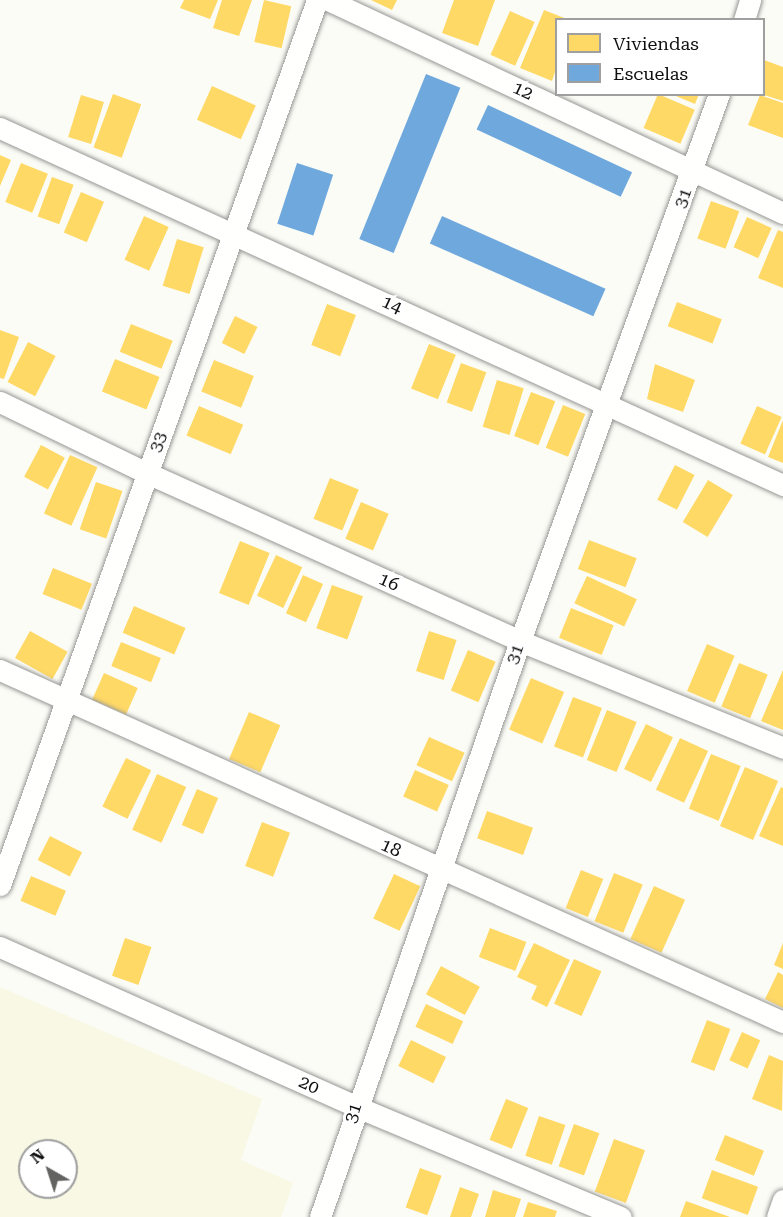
<!DOCTYPE html>
<style>
body{margin:0}
#map{position:relative;width:783px;height:1217px;overflow:hidden;background:#fcfcf7;font-family:"Roboto Serif",serif}
div>[style]{position:absolute}
.farmland>*{inset:0;background:#f8f8e4}
.homes>*{inset:0;background:#ffd966;transform-origin:0 0}
.schools>*{inset:0;background:#6fa8dc;transform-origin:0 0}
.roads{filter:drop-shadow(0 0 2px #969694) drop-shadow(0 0 2px #969694)}
.street>*{height:21px;margin:-10.5px;padding:0 10.5px;transform-origin:10.5px;border-radius:10.5px;background:#fffffe}
span{translate:-50% -50%;white-space:nowrap;text-align:center;line-height:1.15;-webkit-text-stroke:6px #fff;paint-order:stroke}
.street-label{font-size:18px;color:#101010}
.legend{position:absolute;left:555px;top:18px;width:210px;height:78px;box-sizing:border-box;background:#fff;border:2px solid #9f9f9f;margin:0;padding:8px 10px;list-style:none;font-size:18px;color:#101010}
.legend li{display:flex;align-items:center;gap:12px;height:30px}
.legend b{width:30px;border:2px solid #9f9f9f}
.north{position:absolute;left:18px;top:1139px;width:60px;height:60px;box-sizing:border-box;background:#fff;border:2px solid #9f9f9f;border-radius:50%;rotate:321deg;font-size:16px;font-weight:700;line-height:24px;text-align:center;color:#101010}
.north::after{content:'';display:block;margin:auto;width:21px;height:27px;background:#636361;clip-path:polygon(50% 0,100% 100%,50% 72%,0 100%)}
</style>
<div id="map">
<div class="farmland">
<div style="clip-path:polygon(evenodd,0 987px,262px 1099px,241px 1160px,293px 1183px,281px 1217px,0 1217px,0 987px,30px 1151px,66px 1151px,66px 1187px,30px 1187px,30px 1151px)"></div>
</div>
<div class="homes">
<div style="clip-path:polygon(184px 0,218px 0,210px 19px,180px 8px)"></div>
<div style="clip-path:polygon(222px 0,252px 0,239px 36px,213px 28px)"></div>
<div style="left:264px;top:0;width:28px;height:43px;rotate:13deg"></div>
<div style="clip-path:polygon(371px 0,397px 0,392px 10px)"></div>
<div style="clip-path:polygon(454px 0,495px 0,478px 46px,442px 33px)"></div>
<div style="clip-path:polygon(544px 10px,567px 19px,556px 20px,556px 69px,552px 81px,520px 68px)"></div>
<div style="left:510px;top:11px;width:27px;height:48px;rotate:24deg"></div>
<div style="clip-path:polygon(764px 60px,783px 67px,783px 101px,764px 95px)"></div>
<div style="left:212px;top:86px;width:48px;height:37px;rotate:24deg"></div>
<div style="left:113px;top:94px;width:30px;height:57px;rotate:20deg"></div>
<div style="left:658px;top:94px;width:40px;height:37px;rotate:23deg"></div>
<div style="clip-path:polygon(671px 94px,699px 94px,695px 104px)"></div>
<div style="left:81px;top:95px;width:24px;height:44px;rotate:17deg"></div>
<div style="clip-path:polygon(760px 95px,783px 103px,783px 138px,748px 125px)"></div>
<div style="clip-path:polygon(0 155px,11px 160px,0 186px)"></div>
<div style="left:21px;top:163px;width:29px;height:42px;rotate:22deg"></div>
<div style="left:52px;top:177px;width:23px;height:42px;rotate:20deg"></div>
<div style="left:81px;top:192px;width:25px;height:44px;rotate:23deg"></div>
<div style="left:711px;top:201px;width:30px;height:40px;rotate:20deg"></div>
<div style="left:144px;top:216px;width:27px;height:48px;rotate:24deg"></div>
<div style="left:747px;top:217px;width:27px;height:33px;rotate:24deg"></div>
<div style="clip-path:polygon(778px 230px,783px 232px,783px 288px,758px 278px)"></div>
<div style="left:177px;top:239px;width:28px;height:49px;rotate:17deg"></div>
<div style="left:677px;top:302px;width:48px;height:26px;rotate:21deg"></div>
<div style="left:327px;top:304px;width:31px;height:44px;rotate:21deg"></div>
<div style="left:235px;top:316px;width:25px;height:30px;rotate:26deg"></div>
<div style="left:131px;top:324px;width:45px;height:30px;rotate:22deg"></div>
<div style="clip-path:polygon(0 330px,19px 337px,4px 379px,0 378px)"></div>
<div style="left:28px;top:342px;width:31px;height:45px;rotate:27deg"></div>
<div style="left:429px;top:344px;width:29px;height:48px;rotate:22deg"></div>
<div style="left:115px;top:359px;width:48px;height:35px;rotate:22deg"></div>
<div style="left:214px;top:360px;width:43px;height:34px;rotate:22deg"></div>
<div style="left:461px;top:363px;width:27px;height:42px;rotate:20deg"></div>
<div style="clip-path:polygon(655px 364px,695px 380px,683px 412px,647px 399px)"></div>
<div style="left:497px;top:380px;width:28px;height:49px;rotate:17deg"></div>
<div style="left:531px;top:392px;width:26px;height:47px;rotate:21deg"></div>
<div style="left:563px;top:405px;width:24px;height:46px;rotate:22deg"></div>
<div style="left:199px;top:406px;width:48px;height:32px;rotate:23deg"></div>
<div style="left:757px;top:406px;width:27px;height:41px;rotate:24deg"></div>
<div style="clip-path:polygon(783px 420px,783px 463px,768px 457px)"></div>
<div style="left:41px;top:445px;width:27px;height:36px;rotate:28deg"></div>
<div style="left:70px;top:455px;width:30px;height:64px;rotate:24deg"></div>
<div style="left:675px;top:465px;width:22px;height:39px;rotate:27deg"></div>
<div style="left:330px;top:478px;width:31px;height:44px;rotate:22deg"></div>
<div style="left:708px;top:480px;width:29px;height:49px;rotate:31deg"></div>
<div style="left:96px;top:482px;width:28px;height:50px;rotate:19deg"></div>
<div style="left:361px;top:502px;width:30px;height:40px;rotate:23deg"></div>
<div style="left:589px;top:540px;width:51px;height:31px;rotate:21deg"></div>
<div style="left:240px;top:541px;width:32px;height:56px;rotate:22deg"></div>
<div style="left:276px;top:555px;width:29px;height:45px;rotate:25deg"></div>
<div style="left:53px;top:568px;width:42px;height:28px;rotate:22deg"></div>
<div style="left:303px;top:575px;width:22px;height:42px;rotate:24deg"></div>
<div style="left:587px;top:576px;width:55px;height:30px;rotate:25deg"></div>
<div style="left:332px;top:585px;width:33px;height:46px;rotate:20deg"></div>
<div style="left:134px;top:606px;width:56px;height:29px;rotate:23deg"></div>
<div style="left:571px;top:608px;width:46px;height:32px;rotate:22deg"></div>
<div style="left:30px;top:631px;width:43px;height:31px;rotate:29deg"></div>
<div style="left:429px;top:631px;width:29px;height:42px;rotate:18deg"></div>
<div style="left:121px;top:642px;width:43px;height:26px;rotate:22deg"></div>
<div style="left:707px;top:644px;width:30px;height:51px;rotate:23deg"></div>
<div style="left:468px;top:650px;width:30px;height:44px;rotate:23deg"></div>
<div style="left:739px;top:663px;width:31px;height:47px;rotate:22deg"></div>
<div style="clip-path:polygon(783px 670px,783px 730px,761px 721px)"></div>
<div style="left:104px;top:673px;width:37px;height:29px;rotate:24deg"></div>
<div style="left:531px;top:678px;width:36px;height:56px;rotate:23deg"></div>
<div style="left:573px;top:697px;width:31px;height:53px;rotate:21deg"></div>
<div style="left:607px;top:710px;width:32px;height:54px;rotate:22deg"></div>
<div style="left:249px;top:712px;width:34px;height:51px;rotate:23deg"></div>
<div style="left:646px;top:724px;width:30px;height:50px;rotate:26deg"></div>
<div style="left:429px;top:737px;width:39px;height:31px;rotate:24deg"></div>
<div style="left:680px;top:738px;width:31px;height:57px;rotate:25deg"></div>
<div style="left:711px;top:754px;width:32px;height:59px;rotate:22deg"></div>
<div style="left:126px;top:758px;width:28px;height:54px;rotate:26deg"></div>
<div style="left:745px;top:767px;width:36px;height:64px;rotate:23deg"></div>
<div style="left:415px;top:770px;width:37px;height:29px;rotate:24deg"></div>
<div style="left:157px;top:774px;width:32px;height:61px;rotate:24deg"></div>
<div style="clip-path:polygon(781px 787px,783px 788px,783px 846px,759px 836px)"></div>
<div style="left:197px;top:789px;width:23px;height:39px;rotate:23deg"></div>
<div style="left:487px;top:811px;width:49px;height:29px;rotate:20deg"></div>
<div style="left:262px;top:822px;width:30px;height:47px;rotate:21deg"></div>
<div style="left:50px;top:836px;width:36px;height:27px;rotate:27deg"></div>
<div style="left:581px;top:870px;width:24px;height:41px;rotate:22deg"></div>
<div style="left:614px;top:873px;width:31px;height:52px;rotate:22deg"></div>
<div style="left:394px;top:874px;width:29px;height:49px;rotate:25deg"></div>
<div style="left:31px;top:876px;width:38px;height:27px;rotate:23deg"></div>
<div style="left:654px;top:886px;width:34px;height:58px;rotate:24deg"></div>
<div style="left:490px;top:928px;width:39px;height:31px;rotate:21deg"></div>
<div style="left:125px;top:938px;width:28px;height:40px;rotate:19deg"></div>
<div style="clip-path:polygon(534px 943px,570px 960px,547px 1007px,531px 999px,537px 986px,517px 977px)"></div>
<div style="clip-path:polygon(783px 943px,783px 969px,774px 965px)"></div>
<div style="left:574px;top:959px;width:30px;height:49px;rotate:24deg"></div>
<div style="left:441px;top:966px;width:44px;height:32px;rotate:28deg"></div>
<div style="clip-path:polygon(778px 972px,783px 975px,783px 1008px,765px 999px)"></div>
<div style="left:426px;top:1004px;width:41px;height:25px;rotate:25deg"></div>
<div style="left:707px;top:1020px;width:25px;height:45px;rotate:21deg"></div>
<div style="left:742px;top:1032px;width:20px;height:31px;rotate:24deg"></div>
<div style="left:411px;top:1040px;width:39px;height:29px;rotate:26deg"></div>
<div style="clip-path:polygon(769px 1055px,783px 1061px,782px 1111px,752px 1099px)"></div>
<div style="left:506px;top:1099px;width:24px;height:44px;rotate:22deg"></div>
<div style="left:539px;top:1116px;width:28px;height:42px;rotate:19deg"></div>
<div style="left:574px;top:1124px;width:27px;height:45px;rotate:20deg"></div>
<div style="left:725px;top:1135px;width:42px;height:27px;rotate:22deg"></div>
<div style="left:614px;top:1139px;width:33px;height:56px;rotate:20deg"></div>
<div style="left:420px;top:1168px;width:23px;height:42px;rotate:20deg"></div>
<div style="left:712px;top:1170px;width:49px;height:30px;rotate:20deg"></div>
<div style="clip-path:polygon(460px 1187px,479px 1194px,471px 1217px,450px 1217px)"></div>
<div style="clip-path:polygon(493px 1190px,521px 1199px,515px 1217px,485px 1217px)"></div>
<div style="clip-path:polygon(686px 1201px,730px 1217px,680px 1217px)"></div>
<div style="clip-path:polygon(528px 1202px,557px 1211px,555px 1217px,523px 1217px)"></div>
</div>
<div class="schools">
<div style="left:426px;top:74px;width:37px;height:178px;rotate:22deg"></div>
<div style="left:488px;top:105px;width:159px;height:27px;rotate:25deg"></div>
<div style="left:297px;top:163px;width:38px;height:64px;rotate:18deg"></div>
<div style="left:442px;top:216px;width:179px;height:30px;rotate:24deg"></div>
</div>
<div class="roads">
<div class="street">
<div style="left:328px;top:0;width:502px;rotate:25.09deg"></div>
<div style="left:744px;top:20px;width:21px;rotate:-73deg"></div>
<div style="left:0;top:128px;width:861px;rotate:24.51deg"></div>
<div style="left:0;top:402px;width:163px;rotate:25.8deg"></div>
<div style="left:147px;top:473px;width:409px;rotate:24.2deg"></div>
<div style="left:520px;top:641px;width:284px;rotate:22.1deg"></div>
<div style="left:0;top:670px;width:858px;rotate:24.21deg"></div>
<div style="left:0;top:885px;width:940px;rotate:-70.29deg"></div>
<div style="left:0;top:947px;width:389px;rotate:24.1deg"></div>
<div style="left:355px;top:1106px;width:288px;rotate:22.7deg"></div>
<div style="left:320px;top:1217px;width:610px;rotate:-70.85deg"></div>
<div style="left:520px;top:641px;width:582px;rotate:-70.01deg"></div>
<div style="left:777px;top:1217px;width:18px;rotate:-71deg"></div>
</div>
</div>
<div class="street-label">
<span style="left:523px;top:91px;rotate:25deg">12</span>
<span style="left:683px;top:198px;rotate:-70deg">31</span>
<span style="left:392px;top:305px;rotate:25deg">14</span>
<span style="left:158px;top:442px;rotate:-70deg">33</span>
<span style="left:389px;top:582px;rotate:24deg">16</span>
<span style="left:515px;top:654px;rotate:-70deg">31</span>
<span style="left:391px;top:848px;rotate:24deg">18</span>
<span style="left:309px;top:1085px;rotate:24deg">20</span>
<span style="left:353px;top:1113px;rotate:-72deg">31</span>
</div>
<ul class="legend">
<li><b style="height:16px;background:#ffd966"></b>Viviendas</li>
<li><b style="height:16px;background:#6fa8dc"></b>Escuelas</li>
</ul>
<div class="north">N</div>
</div>
